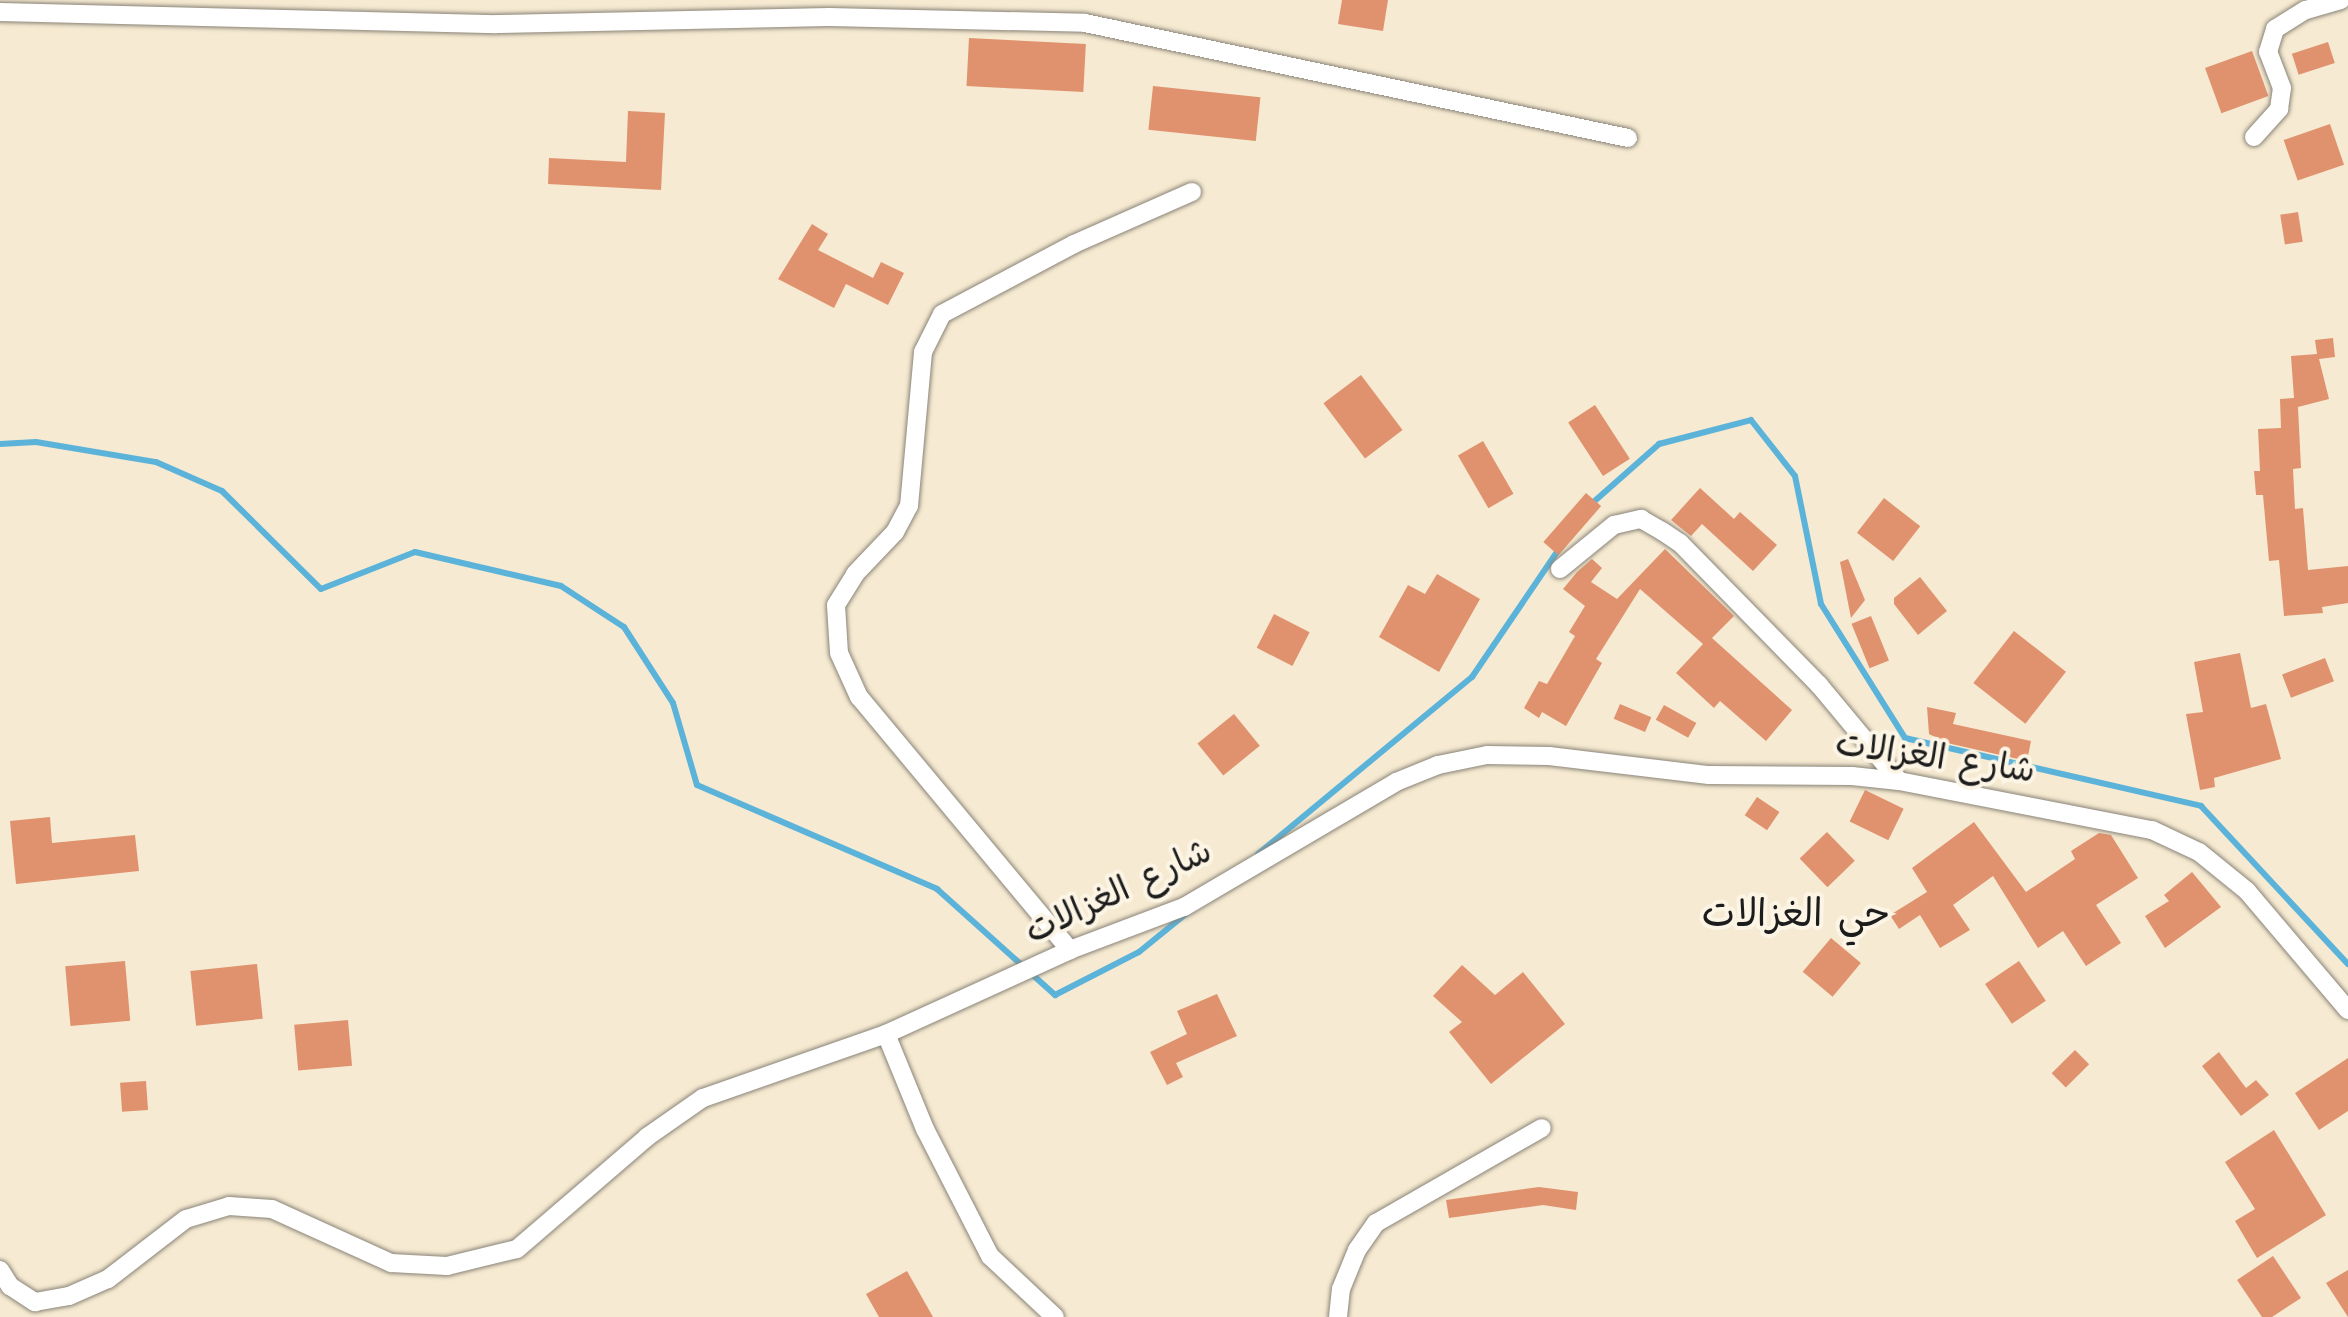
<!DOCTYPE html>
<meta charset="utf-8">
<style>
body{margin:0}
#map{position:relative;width:2348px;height:1317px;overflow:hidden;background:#f6ead2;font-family:Kalam,"Playpen Sans Arabic",sans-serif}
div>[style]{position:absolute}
.stream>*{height:6px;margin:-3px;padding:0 3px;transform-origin:3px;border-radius:3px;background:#5cb3d9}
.building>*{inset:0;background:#e0926e;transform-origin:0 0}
.roads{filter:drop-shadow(0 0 2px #898377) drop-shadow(0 0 2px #898377)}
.street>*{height:18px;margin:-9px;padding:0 9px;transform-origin:9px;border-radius:9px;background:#fff}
span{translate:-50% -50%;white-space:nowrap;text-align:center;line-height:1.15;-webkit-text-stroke:8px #fcf5e5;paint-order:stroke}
.street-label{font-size:35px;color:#1c1c1c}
.neighbourhood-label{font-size:38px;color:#1c1c1c}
</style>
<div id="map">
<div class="stream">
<div style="left:0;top:444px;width:36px;rotate:-3deg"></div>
<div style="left:36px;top:442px;width:122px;rotate:9.5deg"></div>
<div style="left:156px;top:462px;width:72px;rotate:23.7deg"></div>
<div style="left:222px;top:491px;width:139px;rotate:44.7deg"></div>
<div style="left:321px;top:589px;width:101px;rotate:-21.5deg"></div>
<div style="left:415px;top:552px;width:150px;rotate:13.1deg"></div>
<div style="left:561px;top:586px;width:75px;rotate:33.1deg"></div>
<div style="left:624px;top:627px;width:90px;rotate:57.2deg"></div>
<div style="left:673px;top:703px;width:85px;rotate:73.7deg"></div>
<div style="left:697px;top:785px;width:262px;rotate:23.4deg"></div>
<div style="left:937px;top:889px;width:159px;rotate:41.9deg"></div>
<div style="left:1055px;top:995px;width:94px;rotate:-27.1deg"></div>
<div style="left:1139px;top:952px;width:62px;rotate:-39.1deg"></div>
<div style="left:1589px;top:506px;width:94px;rotate:-41.5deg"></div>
<div style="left:1659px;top:444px;width:95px;rotate:-14.6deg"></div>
<div style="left:1751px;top:420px;width:71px;rotate:51.8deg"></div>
<div style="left:1795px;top:476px;width:131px;rotate:78.5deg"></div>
<div style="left:1821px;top:604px;width:158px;rotate:57.9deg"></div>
<div style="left:1905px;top:738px;width:304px;rotate:12.9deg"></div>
<div style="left:2201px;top:806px;width:216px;rotate:47.1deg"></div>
<div style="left:1258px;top:854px;width:278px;rotate:-39.6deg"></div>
<div style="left:1472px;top:677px;width:155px;rotate:-55.8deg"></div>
</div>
<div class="building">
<div style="clip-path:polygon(1342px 0,1388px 0,1383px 31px,1338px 24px)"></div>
<div style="left:969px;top:38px;width:117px;height:48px;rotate:3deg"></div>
<div style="left:2328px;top:42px;width:22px;height:38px;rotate:72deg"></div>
<div style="left:2252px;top:51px;width:48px;height:50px;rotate:70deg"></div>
<div style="left:1153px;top:86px;width:108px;height:44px;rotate:6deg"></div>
<div style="clip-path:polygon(628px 111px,665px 113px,661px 190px,548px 184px,549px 158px,626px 162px)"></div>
<div style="left:2330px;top:124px;width:43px;height:49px;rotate:71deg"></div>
<div style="left:2298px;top:212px;width:30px;height:18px;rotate:81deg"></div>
<div style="clip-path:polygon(812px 224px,828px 234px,818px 250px,873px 278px,881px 262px,904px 273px,888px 305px,846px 284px,834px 308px,778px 279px)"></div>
<div style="clip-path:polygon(2333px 338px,2335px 357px,2319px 359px,2329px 399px,2298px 407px,2301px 468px,2293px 469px,2295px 509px,2303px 508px,2308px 570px,2348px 566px,2348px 603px,2322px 607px,2323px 613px,2284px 616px,2279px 560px,2269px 561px,2263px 495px,2256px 495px,2254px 471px,2260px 471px,2258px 429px,2281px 428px,2280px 399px,2294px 398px,2291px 356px,2317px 354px,2315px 340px)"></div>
<div style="left:1361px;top:375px;width:69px;height:47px;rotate:53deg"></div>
<div style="left:1595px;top:405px;width:64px;height:32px;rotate:57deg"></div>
<div style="left:1483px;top:441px;width:61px;height:29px;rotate:60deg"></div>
<div style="clip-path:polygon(1700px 488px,1734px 519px,1740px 512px,1777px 545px,1753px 571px,1702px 524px,1691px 536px,1671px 520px)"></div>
<div style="left:1586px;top:493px;width:20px;height:65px;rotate:41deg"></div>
<div style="left:1884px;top:498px;width:46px;height:44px;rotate:38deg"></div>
<div style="clip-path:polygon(1665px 549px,1734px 616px,1712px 638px,1792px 710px,1766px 741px,1720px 701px,1714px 708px,1676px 673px,1703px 644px,1640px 589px,1596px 659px,1602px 663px,1566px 726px,1542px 712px,1539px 718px,1524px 708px,1539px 681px,1547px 684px,1575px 636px,1569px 632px,1585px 606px,1563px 589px,1577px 572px,1592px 559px,1602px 568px,1591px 582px,1617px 599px)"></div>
<div style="clip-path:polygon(1848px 559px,1865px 600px,1851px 618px,1840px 562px)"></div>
<div style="clip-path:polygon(1437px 574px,1480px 599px,1439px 672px,1379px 637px,1408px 585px,1425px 594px)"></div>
<div style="clip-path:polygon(1920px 577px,1947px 611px,1918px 635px,1894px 604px,1894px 598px)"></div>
<div style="left:1274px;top:614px;width:40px;height:38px;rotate:27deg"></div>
<div style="left:1871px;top:616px;width:48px;height:21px;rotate:68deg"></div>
<div style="left:2014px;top:631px;width:66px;height:66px;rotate:38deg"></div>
<div style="clip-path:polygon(2240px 653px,2251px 708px,2266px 704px,2281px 759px,2214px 778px,2215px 787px,2200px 790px,2186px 714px,2203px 712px,2194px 662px)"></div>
<div style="left:2325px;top:658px;width:25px;height:46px;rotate:69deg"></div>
<div style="left:1620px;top:704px;width:34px;height:16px;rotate:23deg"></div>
<div style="left:1664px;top:705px;width:37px;height:17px;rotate:29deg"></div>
<div style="clip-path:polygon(1927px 707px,1956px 713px,1953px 724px,2031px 741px,2027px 761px,1947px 743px,1929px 734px)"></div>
<div style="left:1234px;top:714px;width:41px;height:47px;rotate:51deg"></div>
<div style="left:1865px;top:790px;width:43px;height:35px;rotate:26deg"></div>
<div style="left:1757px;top:797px;width:27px;height:22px;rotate:34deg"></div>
<div style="clip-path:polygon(50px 817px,52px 843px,135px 835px,139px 871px,16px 884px,10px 821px)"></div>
<div style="clip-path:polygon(1974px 822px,2026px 892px,2075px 859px,2071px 851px,2099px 833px,2111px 835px,2138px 878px,2096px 905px,2121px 943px,2086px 966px,2063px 931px,2038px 948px,1993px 876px,1953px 905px,1970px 930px,1940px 948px,1920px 915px,1899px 929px,1890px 915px,1927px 892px,1912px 868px)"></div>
<div style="left:1827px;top:832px;width:40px;height:38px;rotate:46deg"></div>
<div style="clip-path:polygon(2192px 872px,2221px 907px,2165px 948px,2145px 916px,2169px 901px,2164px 895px)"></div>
<div style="left:1831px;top:938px;width:39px;height:44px;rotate:40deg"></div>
<div style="left:125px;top:961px;width:60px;height:60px;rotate:85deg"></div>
<div style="left:2019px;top:961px;width:48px;height:41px;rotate:56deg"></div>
<div style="left:257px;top:964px;width:55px;height:67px;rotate:84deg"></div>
<div style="clip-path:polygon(1462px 965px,1495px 995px,1523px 972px,1565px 1024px,1491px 1084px,1449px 1032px,1462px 1022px,1433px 996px)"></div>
<div style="clip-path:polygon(1217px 994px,1237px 1036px,1176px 1063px,1183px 1077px,1167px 1085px,1150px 1052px,1187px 1034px,1177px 1011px)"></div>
<div style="left:348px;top:1020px;width:46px;height:54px;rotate:85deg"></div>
<div style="left:2075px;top:1050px;width:20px;height:33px;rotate:45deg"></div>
<div style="clip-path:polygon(2219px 1052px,2246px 1088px,2256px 1080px,2269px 1095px,2241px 1116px,2202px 1066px)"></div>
<div style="clip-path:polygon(2348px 1058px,2348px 1111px,2319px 1130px,2295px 1093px)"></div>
<div style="left:146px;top:1081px;width:29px;height:26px;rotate:86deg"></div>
<div style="clip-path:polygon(2274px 1130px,2326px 1215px,2257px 1258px,2235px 1221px,2255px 1209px,2225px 1162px)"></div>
<div style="clip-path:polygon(1539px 1187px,1578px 1192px,1576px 1210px,1543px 1205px,1449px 1218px,1446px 1200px)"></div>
<div style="clip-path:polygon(2273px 1256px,2301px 1298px,2272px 1317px,2262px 1317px,2237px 1280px)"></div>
<div style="clip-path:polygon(2348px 1270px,2348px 1317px,2326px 1283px)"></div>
<div style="clip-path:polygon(907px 1271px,933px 1317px,879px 1317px,866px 1294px)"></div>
</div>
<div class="roads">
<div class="street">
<div style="left:0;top:12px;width:497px;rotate:1.4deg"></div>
<div style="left:497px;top:24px;width:332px;rotate:-1.2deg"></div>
<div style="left:829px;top:17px;width:256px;rotate:1.3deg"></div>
<div style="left:1085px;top:23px;width:555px;rotate:11.96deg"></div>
<div style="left:2254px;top:137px;width:38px;rotate:-48deg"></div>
<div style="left:2279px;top:109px;width:21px;rotate:-82deg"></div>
<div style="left:2282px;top:88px;width:39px;rotate:-111deg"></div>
<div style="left:2268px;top:52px;width:24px;rotate:-73deg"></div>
<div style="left:2275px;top:29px;width:36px;rotate:-32deg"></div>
<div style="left:2306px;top:10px;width:36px;rotate:-16deg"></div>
<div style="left:1560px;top:569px;width:70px;rotate:-39.2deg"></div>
<div style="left:1614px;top:525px;width:28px;rotate:-13deg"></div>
<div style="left:1641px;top:519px;width:24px;rotate:30deg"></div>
<div style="left:1662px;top:531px;width:22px;rotate:34deg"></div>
<div style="left:1680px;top:543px;width:199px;rotate:45.6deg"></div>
<div style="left:1819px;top:685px;width:125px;rotate:50.2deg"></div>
<div style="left:1070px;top:950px;width:329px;rotate:-129.8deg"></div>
<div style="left:859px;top:697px;width:48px;rotate:-114.4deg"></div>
<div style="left:839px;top:653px;width:48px;rotate:-93.6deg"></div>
<div style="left:836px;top:605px;width:36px;rotate:-58deg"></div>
<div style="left:855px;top:574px;width:58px;rotate:-46.4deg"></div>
<div style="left:895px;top:532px;width:30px;rotate:-62deg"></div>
<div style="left:909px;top:506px;width:155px;rotate:-84.8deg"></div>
<div style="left:923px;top:352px;width:42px;rotate:-63.4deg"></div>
<div style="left:942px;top:314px;width:149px;rotate:-27.9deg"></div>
<div style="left:1074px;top:244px;width:129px;rotate:-23.8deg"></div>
<div style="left:886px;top:1034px;width:103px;rotate:67.7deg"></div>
<div style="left:925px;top:1129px;width:143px;rotate:62.9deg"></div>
<div style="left:990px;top:1256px;width:89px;rotate:43.2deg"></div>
<div style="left:0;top:1270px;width:19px;rotate:58deg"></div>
<div style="left:10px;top:1286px;width:30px;rotate:33deg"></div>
<div style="left:35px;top:1302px;width:35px;rotate:-10deg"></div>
<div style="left:69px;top:1296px;width:43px;rotate:-23.6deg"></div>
<div style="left:108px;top:1279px;width:98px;rotate:-37.6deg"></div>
<div style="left:186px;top:1219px;width:45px;rotate:-16.8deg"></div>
<div style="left:229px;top:1206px;width:43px;rotate:4deg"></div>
<div style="left:272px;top:1209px;width:131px;rotate:24.4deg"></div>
<div style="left:391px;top:1263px;width:56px;rotate:3.1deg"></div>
<div style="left:447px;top:1266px;width:72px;rotate:-13.7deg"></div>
<div style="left:517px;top:1249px;width:172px;rotate:-40.7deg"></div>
<div style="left:647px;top:1137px;width:68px;rotate:-34.9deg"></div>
<div style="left:703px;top:1098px;width:194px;rotate:-19.3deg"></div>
<div style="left:886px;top:1034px;width:202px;rotate:-24.5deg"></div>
<div style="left:1070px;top:950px;width:122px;rotate:-20.7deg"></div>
<div style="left:1184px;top:907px;width:246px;rotate:-30.5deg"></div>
<div style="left:1396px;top:782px;width:45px;rotate:-22deg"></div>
<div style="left:1438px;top:765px;width:50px;rotate:-11.5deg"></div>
<div style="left:1487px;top:755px;width:62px;rotate:0.9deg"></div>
<div style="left:1549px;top:756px;width:161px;rotate:6.8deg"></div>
<div style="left:1709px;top:775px;width:143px;rotate:0.4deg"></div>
<div style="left:1852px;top:776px;width:47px;rotate:6.1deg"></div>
<div style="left:1899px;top:781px;width:258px;rotate:11deg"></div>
<div style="left:2152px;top:830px;width:52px;rotate:25.1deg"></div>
<div style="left:2199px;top:852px;width:62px;rotate:39.1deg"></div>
<div style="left:2247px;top:891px;width:156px;rotate:49.7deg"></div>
<div style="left:1338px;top:1317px;width:28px;rotate:-84deg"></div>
<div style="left:1341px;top:1289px;width:42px;rotate:-67.7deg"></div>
<div style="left:1357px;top:1250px;width:33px;rotate:-55deg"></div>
<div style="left:1376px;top:1223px;width:191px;rotate:-29.8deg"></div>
</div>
</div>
<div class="street-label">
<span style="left:1935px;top:759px;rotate:8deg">شارع الغزالات</span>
<span style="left:1119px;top:893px;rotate:-25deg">شارع الغزالات</span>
</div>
<div class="neighbourhood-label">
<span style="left:1796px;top:917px">حي الغزالات</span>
</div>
</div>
